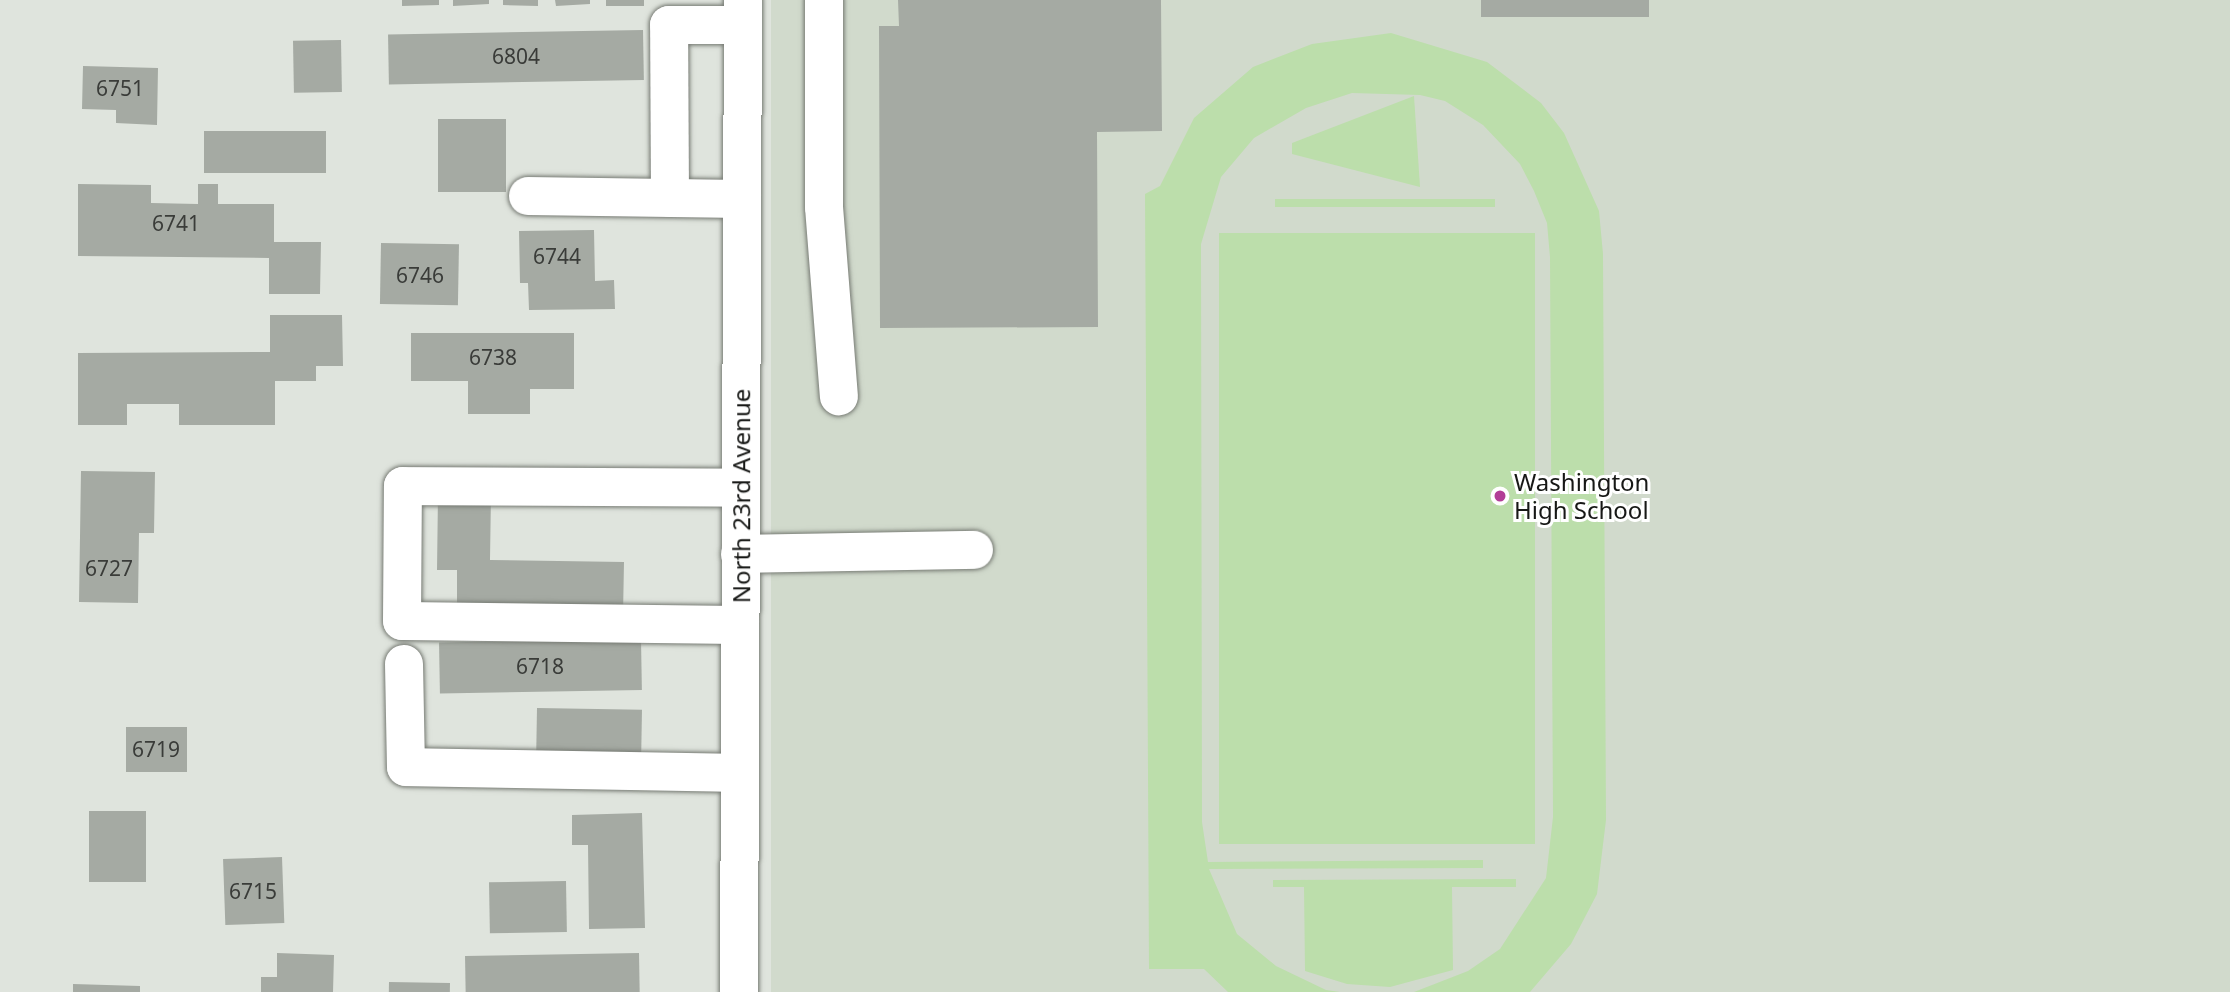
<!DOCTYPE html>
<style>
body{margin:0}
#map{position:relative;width:2230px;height:992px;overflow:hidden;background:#dfe4dd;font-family:"Noto Sans",sans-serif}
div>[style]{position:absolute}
.built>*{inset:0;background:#d1dacc;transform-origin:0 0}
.green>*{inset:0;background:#bcdeab;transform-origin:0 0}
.building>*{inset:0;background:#a5aaa3;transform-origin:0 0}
.roads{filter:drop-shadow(0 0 2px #777b74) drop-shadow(0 0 2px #777b74)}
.minor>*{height:38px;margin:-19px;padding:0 19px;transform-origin:19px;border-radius:19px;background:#fff}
.dots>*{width:19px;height:19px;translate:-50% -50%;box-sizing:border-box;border:4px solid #fff;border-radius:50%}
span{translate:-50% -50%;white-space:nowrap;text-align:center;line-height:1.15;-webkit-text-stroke:6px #fff;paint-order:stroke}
.number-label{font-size:21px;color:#3a3c39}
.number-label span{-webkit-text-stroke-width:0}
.poi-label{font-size:24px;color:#171816}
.left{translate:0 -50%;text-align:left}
.street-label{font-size:24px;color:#171816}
</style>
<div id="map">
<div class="built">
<div style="left:771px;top:0;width:1459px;height:992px"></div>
</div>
<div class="green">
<div style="clip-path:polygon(1391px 33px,1487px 62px,1541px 103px,1564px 133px,1599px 211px,1603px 254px,1606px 820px,1597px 894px,1571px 944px,1530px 992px,1414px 992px,1468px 971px,1500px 949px,1546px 878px,1553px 817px,1550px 257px,1547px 223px,1534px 191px,1520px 164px,1483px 125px,1445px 101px,1420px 95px,1352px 93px,1306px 108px,1254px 138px,1221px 177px,1201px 244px,1202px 822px,1208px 862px,1483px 860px,1483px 868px,1209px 869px,1237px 934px,1276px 966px,1326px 990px,1340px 992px,1228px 992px,1204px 969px,1149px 969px,1145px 194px,1160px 186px,1194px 118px,1253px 67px,1312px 44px)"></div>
<div style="clip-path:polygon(1414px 96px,1420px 187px,1292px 154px,1292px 143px)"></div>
<div style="left:1275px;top:199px;width:220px;height:8px"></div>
<div style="left:1535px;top:233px;width:611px;height:316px;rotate:90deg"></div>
<div style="clip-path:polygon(1516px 879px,1516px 887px,1452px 887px,1453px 970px,1390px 987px,1347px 984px,1305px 971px,1304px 887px,1273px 887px,1273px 880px)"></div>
</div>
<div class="building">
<div style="clip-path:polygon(402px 0,439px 0,439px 5px,402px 6px)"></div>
<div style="clip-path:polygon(453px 0,489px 0,489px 4px,453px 6px)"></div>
<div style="clip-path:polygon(503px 0,538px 0,538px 6px,503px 5px)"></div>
<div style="clip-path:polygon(555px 0,590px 0,590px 4px,556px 6px)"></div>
<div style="left:606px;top:0;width:38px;height:6px"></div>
<div style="clip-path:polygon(898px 0,1161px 0,1162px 131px,1097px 132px,1098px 327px,880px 328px,879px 26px,899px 26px)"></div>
<div style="left:1481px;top:0;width:168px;height:17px"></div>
<div style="left:643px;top:30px;width:50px;height:255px;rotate:89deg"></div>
<div style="left:341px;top:40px;width:52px;height:48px;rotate:89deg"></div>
<div style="clip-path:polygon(83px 66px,158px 68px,157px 125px,116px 123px,116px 110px,82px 109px)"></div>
<div style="left:438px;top:119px;width:68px;height:73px"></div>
<div style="left:204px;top:131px;width:122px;height:42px"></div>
<div style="clip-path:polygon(78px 184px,151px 185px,151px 203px,198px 204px,198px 184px,218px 184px,218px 204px,274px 204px,274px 242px,321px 242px,320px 294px,269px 294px,269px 258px,78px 256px)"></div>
<div style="clip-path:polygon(594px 230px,595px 281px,614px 280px,615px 309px,529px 310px,528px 283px,520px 283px,519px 231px)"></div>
<div style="left:381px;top:243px;width:78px;height:61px;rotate:1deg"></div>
<div style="clip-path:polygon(270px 315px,342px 315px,343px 366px,316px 366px,316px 381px,275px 381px,275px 425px,179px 425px,179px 404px,127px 404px,127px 425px,78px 425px,78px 353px,270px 352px)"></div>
<div style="clip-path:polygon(411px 333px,574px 333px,574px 389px,530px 389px,530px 414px,468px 414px,468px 381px,411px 381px)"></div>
<div style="clip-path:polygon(81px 471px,155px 472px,154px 533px,139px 533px,138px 603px,79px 602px)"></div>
<div style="clip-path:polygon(438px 494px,491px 494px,490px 560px,624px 562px,623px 615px,457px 614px,457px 570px,437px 570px)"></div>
<div style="left:641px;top:639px;width:51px;height:202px;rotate:89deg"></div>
<div style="left:537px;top:708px;width:105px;height:51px;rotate:1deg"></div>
<div style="left:126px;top:727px;width:61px;height:45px"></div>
<div style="left:89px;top:811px;width:57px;height:71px"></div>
<div style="clip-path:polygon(642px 813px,645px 928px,589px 929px,588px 845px,572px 845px,572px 815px)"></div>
<div style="left:282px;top:857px;width:66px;height:59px;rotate:88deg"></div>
<div style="left:566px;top:881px;width:51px;height:77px;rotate:89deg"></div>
<div style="clip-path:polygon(277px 953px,334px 955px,333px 992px,261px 992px,261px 977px,277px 977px)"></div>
<div style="left:639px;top:953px;width:39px;height:174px;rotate:89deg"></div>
<div style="left:389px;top:982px;width:61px;height:10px;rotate:1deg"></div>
<div style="clip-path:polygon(73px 984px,140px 986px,140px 992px,73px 992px)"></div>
</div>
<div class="roads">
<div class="minor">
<div style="left:824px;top:0;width:207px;rotate:90deg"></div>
<div style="left:824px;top:207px;width:190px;rotate:85.5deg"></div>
<div style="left:528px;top:196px;width:214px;rotate:0.8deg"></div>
<div style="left:670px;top:198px;width:173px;rotate:-90.3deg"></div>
<div style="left:669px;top:25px;width:74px"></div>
<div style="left:740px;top:554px;width:234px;rotate:-1deg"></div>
<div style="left:740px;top:625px;width:338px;rotate:-179.3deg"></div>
<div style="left:402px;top:621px;width:135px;rotate:-89.6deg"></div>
<div style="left:403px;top:486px;width:338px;rotate:0.3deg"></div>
<div style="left:404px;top:664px;width:103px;rotate:88.9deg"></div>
<div style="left:406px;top:767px;width:333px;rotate:1deg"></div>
<div style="left:739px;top:992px;width:992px;rotate:-89.77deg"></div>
</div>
</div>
<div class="dots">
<div style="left:1500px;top:496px;background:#b23e97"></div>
</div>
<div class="number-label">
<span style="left:516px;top:56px">6804</span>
<span style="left:120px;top:88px">6751</span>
<span style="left:176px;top:223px">6741</span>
<span style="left:557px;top:256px">6744</span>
<span style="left:420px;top:275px">6746</span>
<span style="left:493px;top:357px">6738</span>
<span style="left:109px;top:568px">6727</span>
<span style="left:540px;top:666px">6718</span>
<span style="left:156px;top:749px">6719</span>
<span style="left:253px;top:891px">6715</span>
</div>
<div class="poi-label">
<span class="left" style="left:1514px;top:496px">Washington<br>High School</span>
</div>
<div class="street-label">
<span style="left:741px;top:496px;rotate:-90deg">North 23rd Avenue</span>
</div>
</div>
